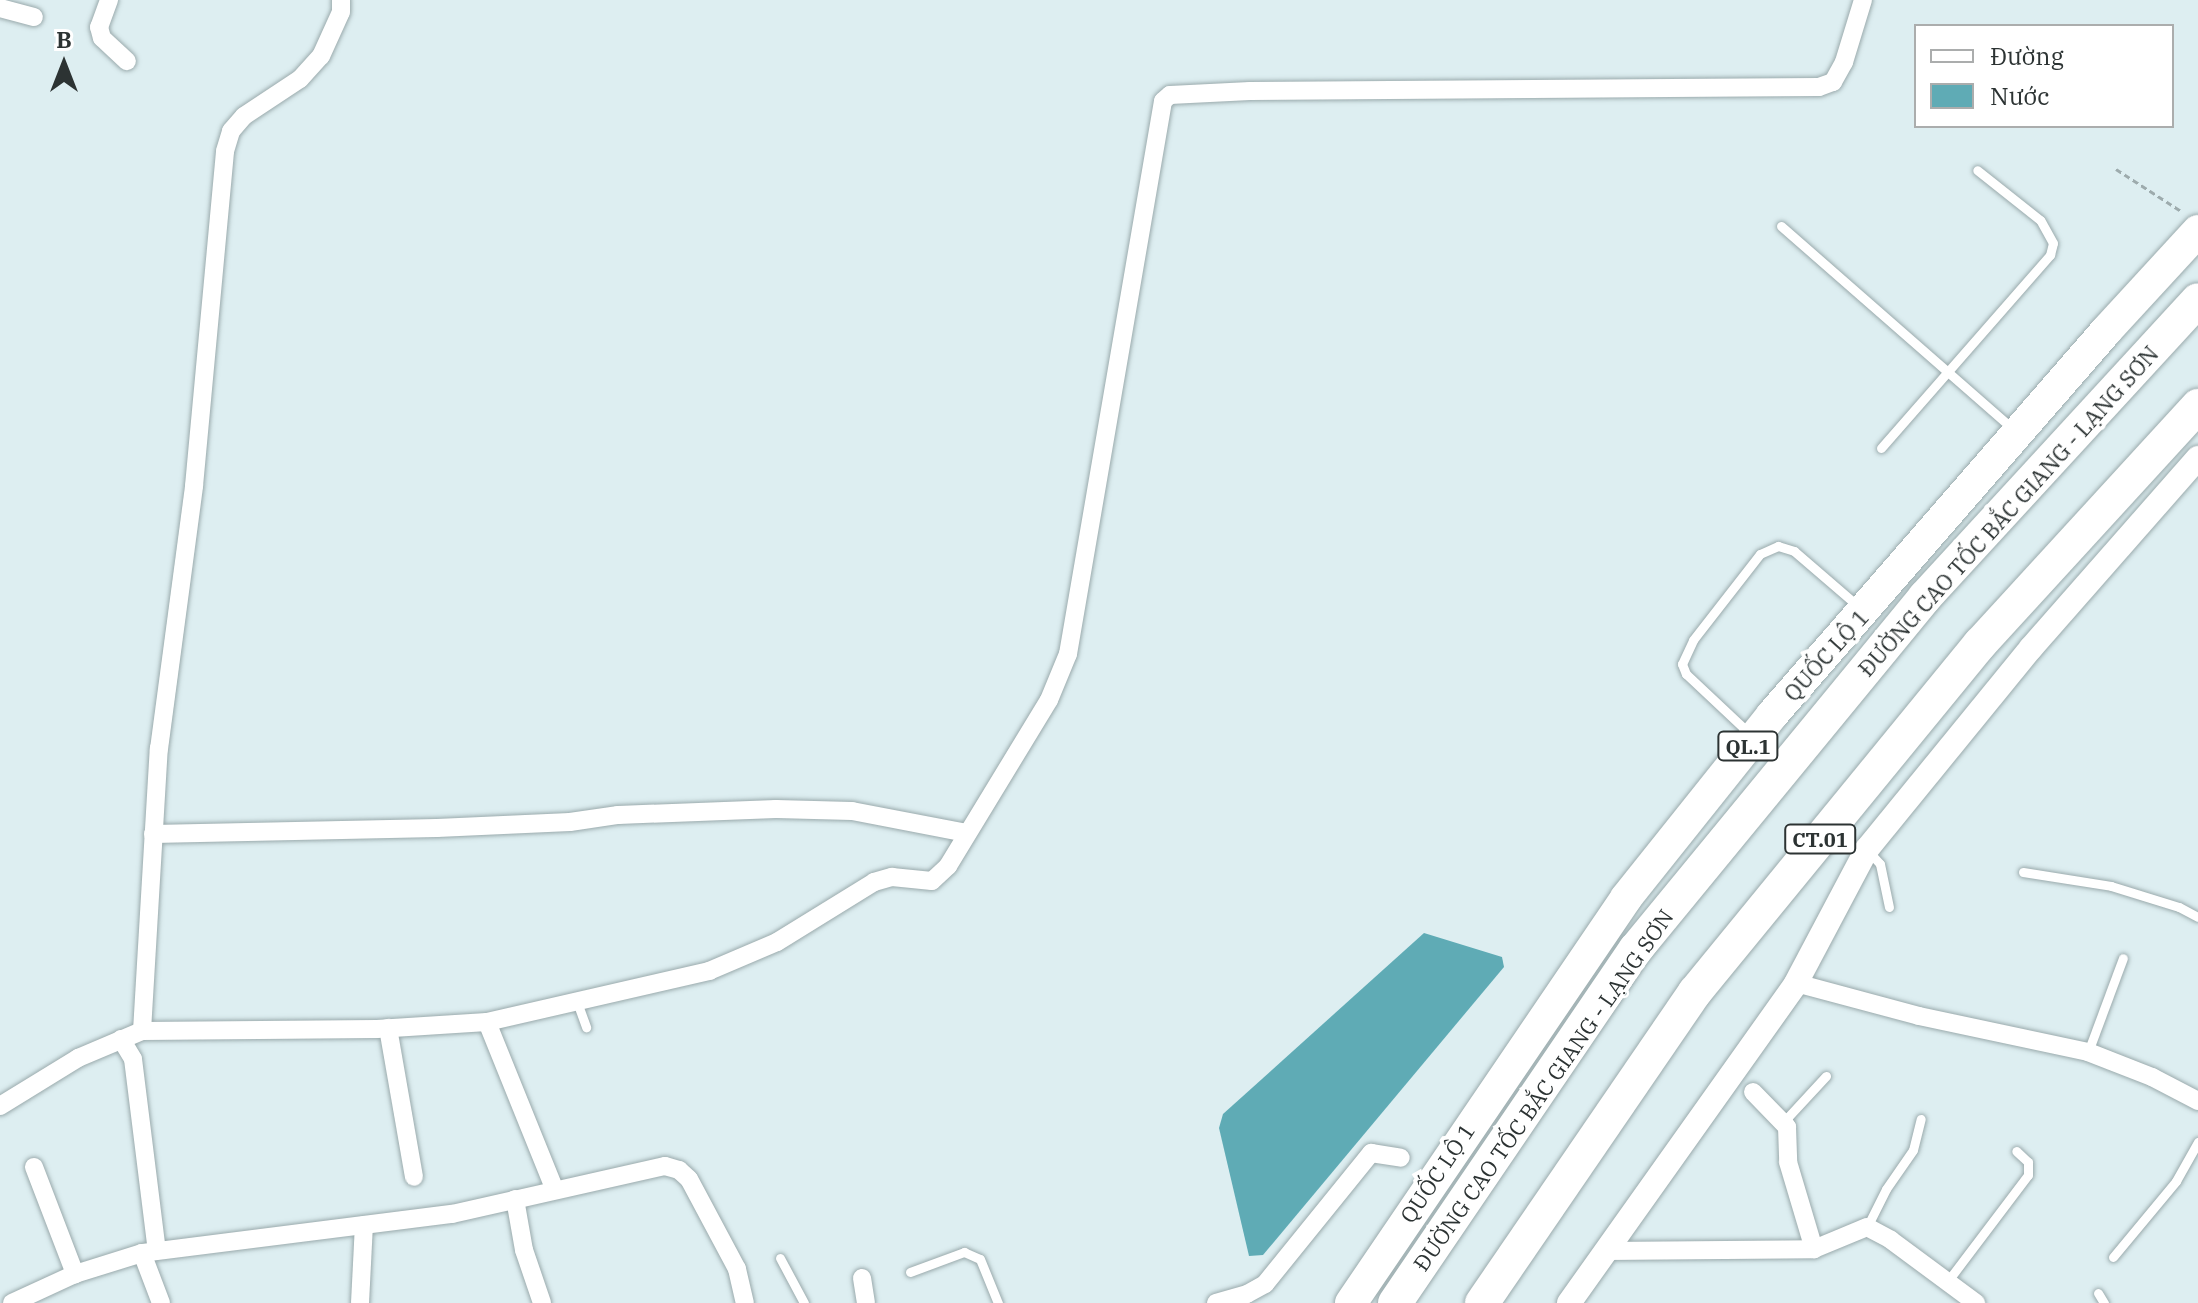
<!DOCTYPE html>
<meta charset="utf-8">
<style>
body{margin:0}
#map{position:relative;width:2198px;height:1303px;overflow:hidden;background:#ddeef1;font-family:"IBM Plex Serif",serif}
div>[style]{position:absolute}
.water>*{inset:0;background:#5fabb5}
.path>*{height:3px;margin-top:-1.5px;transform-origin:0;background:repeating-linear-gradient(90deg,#9dabad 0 6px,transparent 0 10px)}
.roads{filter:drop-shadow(0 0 2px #9aaaac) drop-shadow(0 0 2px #9aaaac)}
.service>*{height:9px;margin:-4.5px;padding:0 4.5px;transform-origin:4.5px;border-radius:4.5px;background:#fff}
.minor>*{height:18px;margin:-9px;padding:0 9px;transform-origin:9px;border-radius:9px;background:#fff}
.tertiary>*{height:24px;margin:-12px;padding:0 12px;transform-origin:12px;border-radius:12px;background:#fff}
.trunk>*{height:32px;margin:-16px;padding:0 16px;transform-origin:16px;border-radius:16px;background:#fff}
.motorway>*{height:34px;margin:-17px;padding:0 17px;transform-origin:17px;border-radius:17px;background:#fff}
span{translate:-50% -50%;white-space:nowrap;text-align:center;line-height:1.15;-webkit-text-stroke:8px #fff;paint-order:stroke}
.shield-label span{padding:2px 6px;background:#fff;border:2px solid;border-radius:6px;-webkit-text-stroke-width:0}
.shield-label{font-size:20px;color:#2c3333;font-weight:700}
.street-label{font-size:22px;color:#2c3333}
.legend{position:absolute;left:1914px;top:24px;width:260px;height:104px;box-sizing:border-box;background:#fff;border:2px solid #abadad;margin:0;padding:10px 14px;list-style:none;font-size:24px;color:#2c3333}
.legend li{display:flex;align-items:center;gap:16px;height:40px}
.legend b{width:40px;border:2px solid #abadad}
.north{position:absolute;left:24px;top:24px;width:80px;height:80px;-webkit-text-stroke:6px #fff;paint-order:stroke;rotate:0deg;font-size:22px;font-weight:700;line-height:32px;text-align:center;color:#2c3333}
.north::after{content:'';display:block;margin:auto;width:28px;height:36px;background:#2c3333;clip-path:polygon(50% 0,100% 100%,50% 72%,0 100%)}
</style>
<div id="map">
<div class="water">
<div style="clip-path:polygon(1424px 933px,1502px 957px,1504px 967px,1263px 1255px,1249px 1256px,1219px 1128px,1223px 1114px)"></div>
</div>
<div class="path">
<div style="left:2116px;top:169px;width:77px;rotate:32.9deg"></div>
</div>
<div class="roads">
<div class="service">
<div style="left:1781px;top:226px;width:307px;rotate:41.2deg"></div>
<div style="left:1881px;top:448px;width:257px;rotate:-48.8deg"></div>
<div style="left:2050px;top:255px;width:12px;rotate:-76deg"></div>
<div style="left:2053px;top:243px;width:26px;rotate:-119deg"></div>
<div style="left:2040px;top:220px;width:80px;rotate:-141.6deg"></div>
<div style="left:1750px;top:734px;width:88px;rotate:-136.8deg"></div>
<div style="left:1686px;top:674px;width:11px;rotate:-112deg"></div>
<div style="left:1682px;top:664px;width:26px;rotate:-65deg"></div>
<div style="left:1693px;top:640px;width:109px;rotate:-52.1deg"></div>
<div style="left:1760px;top:554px;width:20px;rotate:-24deg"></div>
<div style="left:1778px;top:546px;width:17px;rotate:17deg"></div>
<div style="left:1794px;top:551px;width:86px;rotate:40.7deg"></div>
<div style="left:1869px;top:852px;width:16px;rotate:47deg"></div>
<div style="left:1880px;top:864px;width:44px;rotate:78.2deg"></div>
<div style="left:2023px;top:872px;width:89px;rotate:9deg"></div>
<div style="left:2111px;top:886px;width:71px;rotate:17.2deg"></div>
<div style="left:2179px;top:907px;width:21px;rotate:28deg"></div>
<div style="left:577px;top:1002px;width:27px;rotate:70deg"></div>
<div style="left:2088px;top:1052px;width:100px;rotate:-69.6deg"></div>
<div style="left:1787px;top:1127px;width:10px;rotate:-84deg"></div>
<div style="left:1788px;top:1117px;width:56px;rotate:-47.2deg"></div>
<div style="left:1867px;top:1227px;width:42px;rotate:-63.4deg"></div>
<div style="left:1886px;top:1189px;width:47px;rotate:-55.3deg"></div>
<div style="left:1913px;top:1150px;width:32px;rotate:-76deg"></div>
<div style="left:2113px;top:1257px;width:99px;rotate:-50.3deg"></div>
<div style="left:2176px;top:1181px;width:45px;rotate:-60.6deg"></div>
<div style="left:780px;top:1258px;width:51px;rotate:61.9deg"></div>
<div style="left:910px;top:1272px;width:58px;rotate:-20.3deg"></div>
<div style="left:964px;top:1252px;width:17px;rotate:24deg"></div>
<div style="left:980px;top:1259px;width:48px;rotate:67.8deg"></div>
<div style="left:1947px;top:1282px;width:134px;rotate:-52.9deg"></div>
<div style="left:2028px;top:1175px;width:13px;rotate:-90deg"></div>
<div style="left:2028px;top:1162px;width:16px;rotate:-137deg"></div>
<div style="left:2098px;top:1293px;width:12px;rotate:59deg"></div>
</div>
<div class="minor">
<div style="left:109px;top:0;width:29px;rotate:110deg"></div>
<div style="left:99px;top:27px;width:11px;rotate:75deg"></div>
<div style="left:102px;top:38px;width:34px;rotate:43deg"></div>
<div style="left:0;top:8px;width:35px;rotate:15deg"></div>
<div style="left:153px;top:834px;width:284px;rotate:-1.2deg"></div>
<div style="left:437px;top:828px;width:133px;rotate:-2.6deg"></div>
<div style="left:570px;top:822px;width:49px;rotate:-8.3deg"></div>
<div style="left:618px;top:815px;width:158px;rotate:-2.2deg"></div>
<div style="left:776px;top:809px;width:76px;rotate:1.5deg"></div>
<div style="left:852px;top:811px;width:116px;rotate:10.9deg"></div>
<div style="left:1796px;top:983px;width:127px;rotate:15deg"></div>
<div style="left:1919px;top:1016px;width:173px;rotate:12deg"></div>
<div style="left:2088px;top:1052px;width:69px;rotate:21.3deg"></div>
<div style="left:2152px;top:1077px;width:52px;rotate:27.6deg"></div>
<div style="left:487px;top:1022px;width:181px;rotate:68deg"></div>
<div style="left:388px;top:1028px;width:151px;rotate:80.1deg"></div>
<div style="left:142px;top:1031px;width:283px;rotate:-86.6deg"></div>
<div style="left:159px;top:749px;width:265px;rotate:-82.4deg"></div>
<div style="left:194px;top:486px;width:336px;rotate:-84.7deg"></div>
<div style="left:225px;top:151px;width:21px;rotate:-73deg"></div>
<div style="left:231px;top:131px;width:20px;rotate:-49deg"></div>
<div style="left:244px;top:116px;width:67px;rotate:-33.5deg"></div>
<div style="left:300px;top:79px;width:31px;rotate:-48deg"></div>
<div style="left:321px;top:56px;width:48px;rotate:-65.6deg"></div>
<div style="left:341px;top:12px;width:12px;rotate:-90deg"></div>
<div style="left:121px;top:1039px;width:23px;rotate:59deg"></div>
<div style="left:133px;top:1059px;width:193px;rotate:82.9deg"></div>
<div style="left:1753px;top:1092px;width:49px;rotate:45.8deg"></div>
<div style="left:1787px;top:1127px;width:35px;rotate:88deg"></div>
<div style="left:1788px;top:1162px;width:91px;rotate:73.4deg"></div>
<div style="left:0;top:1106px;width:92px;rotate:-31.6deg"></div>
<div style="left:78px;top:1058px;width:69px;rotate:-22.9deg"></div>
<div style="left:142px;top:1031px;width:235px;rotate:-0.5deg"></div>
<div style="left:377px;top:1029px;width:110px;rotate:-3.6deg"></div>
<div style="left:487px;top:1022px;width:228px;rotate:-12.9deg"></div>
<div style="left:709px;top:971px;width:74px;rotate:-23.1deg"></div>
<div style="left:777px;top:942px;width:114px;rotate:-31.7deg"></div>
<div style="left:874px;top:882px;width:19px;rotate:-16deg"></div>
<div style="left:892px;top:877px;width:40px;rotate:5.7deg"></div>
<div style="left:932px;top:881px;width:22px;rotate:-43deg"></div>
<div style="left:948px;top:866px;width:194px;rotate:-58.7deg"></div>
<div style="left:1049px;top:700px;width:50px;rotate:-67.6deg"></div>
<div style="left:1068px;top:654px;width:561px;rotate:-80.25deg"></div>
<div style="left:1163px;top:101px;width:9px;rotate:-41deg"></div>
<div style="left:1170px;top:95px;width:80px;rotate:-2.9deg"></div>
<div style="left:1250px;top:91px;width:569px;rotate:-0.4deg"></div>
<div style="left:1819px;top:87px;width:15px;rotate:-20deg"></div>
<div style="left:1833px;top:82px;width:23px;rotate:-61deg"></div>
<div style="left:1844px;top:62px;width:65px;rotate:-73deg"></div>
<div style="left:34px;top:1167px;width:115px;rotate:69deg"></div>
<div style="left:515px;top:1199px;width:52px;rotate:80deg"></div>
<div style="left:524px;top:1250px;width:56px;rotate:71.2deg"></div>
<div style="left:1605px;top:1251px;width:209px;rotate:-0.5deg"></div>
<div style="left:1814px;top:1249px;width:57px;rotate:-22.5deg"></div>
<div style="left:1867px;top:1227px;width:27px;rotate:28deg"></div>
<div style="left:1891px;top:1240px;width:106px;rotate:36.5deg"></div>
<div style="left:142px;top:1253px;width:53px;rotate:69.2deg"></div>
<div style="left:862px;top:1278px;width:25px;rotate:81deg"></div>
<div style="left:12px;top:1303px;width:69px;rotate:-24.7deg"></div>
<div style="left:75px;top:1274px;width:70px;rotate:-17.4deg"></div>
<div style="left:142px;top:1253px;width:312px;rotate:-7.2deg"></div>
<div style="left:452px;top:1214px;width:218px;rotate:-12.7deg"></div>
<div style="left:665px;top:1166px;width:15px;rotate:16deg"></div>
<div style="left:679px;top:1170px;width:13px;rotate:42deg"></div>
<div style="left:689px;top:1179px;width:102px;rotate:61.9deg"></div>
<div style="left:737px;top:1269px;width:35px;rotate:77deg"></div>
<div style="left:360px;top:1303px;width:78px;rotate:-87.1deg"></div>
<div style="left:1216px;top:1303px;width:32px;rotate:-16deg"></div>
<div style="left:1247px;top:1294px;width:21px;rotate:-29deg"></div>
<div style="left:1265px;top:1284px;width:169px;rotate:-51deg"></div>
<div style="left:1371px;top:1153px;width:30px;rotate:9deg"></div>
</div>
<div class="tertiary">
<div style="left:1569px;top:1303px;width:392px;rotate:-54.6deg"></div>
<div style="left:1796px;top:983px;width:152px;rotate:-62.1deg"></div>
<div style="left:1867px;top:849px;width:259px;rotate:-50.8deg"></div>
<div style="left:2031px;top:648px;width:253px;rotate:-48.7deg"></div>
</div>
<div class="trunk">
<div style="left:1351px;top:1303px;width:490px;rotate:-55.8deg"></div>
<div style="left:1626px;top:898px;width:234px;rotate:-51.4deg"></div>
<div style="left:1772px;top:715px;width:509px;rotate:-48.98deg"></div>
<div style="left:2106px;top:331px;width:136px;rotate:-47.4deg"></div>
</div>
<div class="motorway">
<div style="left:1395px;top:1303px;width:428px;rotate:-55.8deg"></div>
<div style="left:1636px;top:949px;width:455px;rotate:-50.6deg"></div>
<div style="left:1925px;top:597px;width:403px;rotate:-47.4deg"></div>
<div style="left:1482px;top:1303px;width:377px;rotate:-55.6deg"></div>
<div style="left:1695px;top:992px;width:450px;rotate:-50.7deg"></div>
<div style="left:1980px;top:644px;width:323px;rotate:-47.5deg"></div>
</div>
</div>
<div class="shield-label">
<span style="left:1748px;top:746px">QL.1</span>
<span style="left:1820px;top:839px">CT.01</span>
</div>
<div class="street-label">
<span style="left:2008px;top:511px;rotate:-48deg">ĐƯỜNG CAO TỐC BẮC GIANG - LẠNG SƠN</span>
<span style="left:1826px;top:655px;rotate:-48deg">QUỐC LỘ 1</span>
<span style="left:1543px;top:1090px;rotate:-55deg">ĐƯỜNG CAO TỐC BẮC GIANG - LẠNG SƠN</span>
<span style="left:1437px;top:1173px;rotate:-56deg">QUỐC LỘ 1</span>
</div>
<ul class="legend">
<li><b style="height:10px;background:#fff"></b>Đường</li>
<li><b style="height:22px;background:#5fabb5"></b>Nước</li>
</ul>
<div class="north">B</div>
</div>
